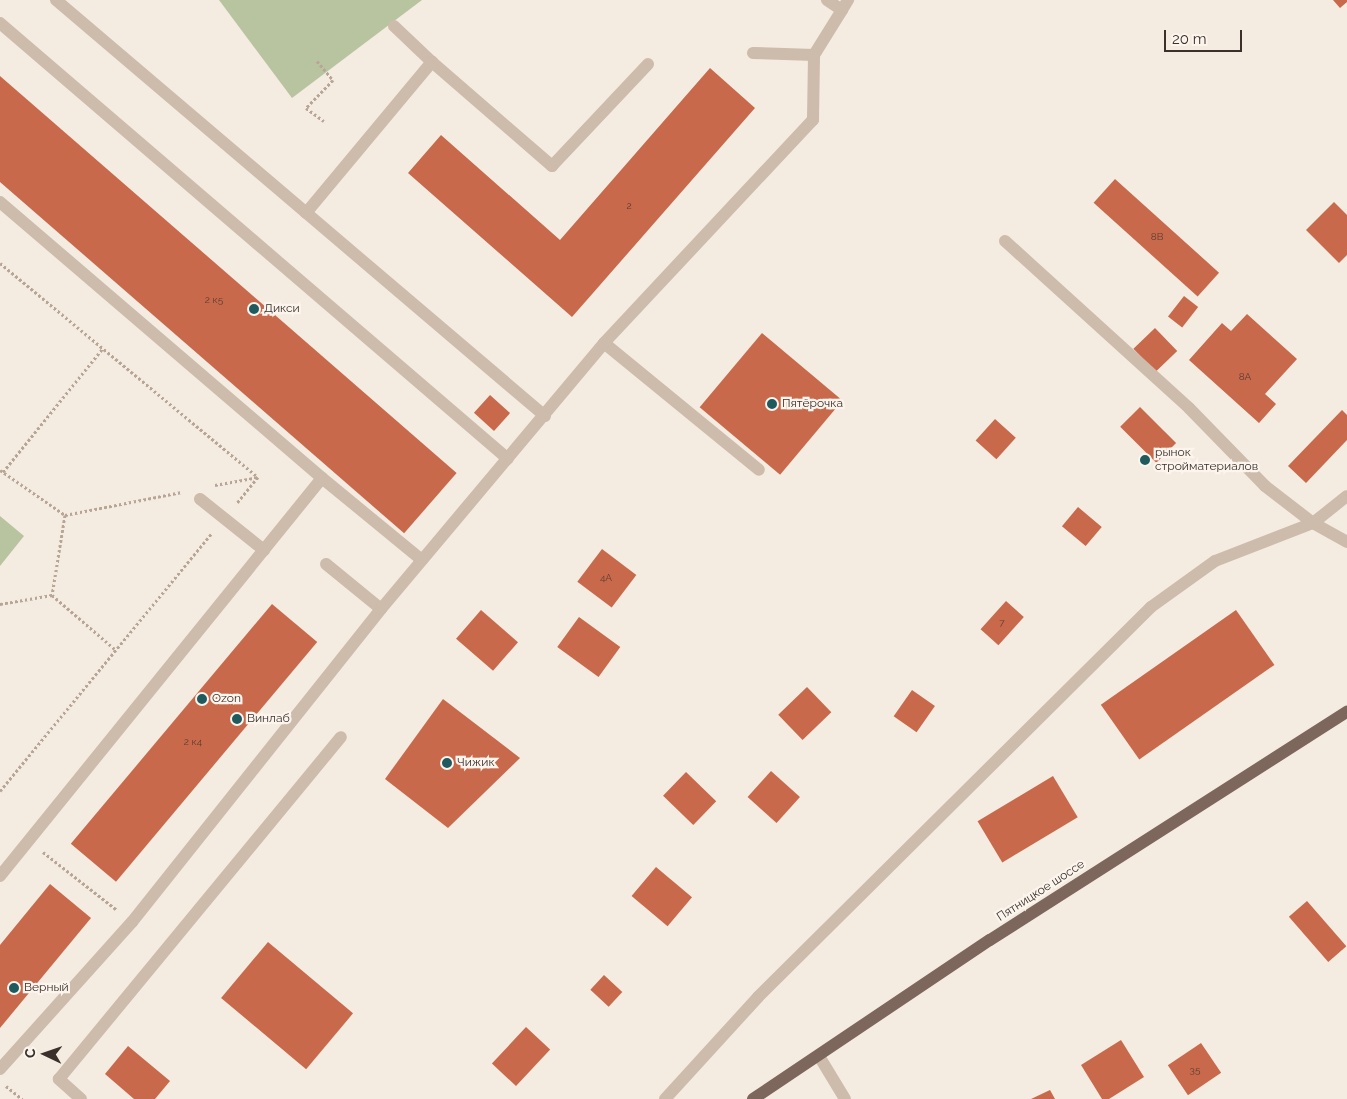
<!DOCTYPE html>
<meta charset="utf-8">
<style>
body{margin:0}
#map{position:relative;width:1347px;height:1099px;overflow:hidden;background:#f4ebe1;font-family:Raleway,sans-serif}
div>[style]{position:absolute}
.green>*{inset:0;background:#b8c4a0}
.building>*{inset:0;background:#c8694b;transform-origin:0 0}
.path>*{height:3px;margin-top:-1.5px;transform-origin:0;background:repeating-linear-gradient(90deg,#b9a596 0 2.5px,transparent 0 5px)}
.lane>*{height:12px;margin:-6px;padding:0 6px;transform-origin:6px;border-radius:6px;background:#cdbbac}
.primary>*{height:12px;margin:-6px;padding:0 6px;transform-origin:6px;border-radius:6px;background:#7d675c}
.dots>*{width:14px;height:14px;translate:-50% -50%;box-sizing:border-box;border:2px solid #fbf5ee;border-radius:50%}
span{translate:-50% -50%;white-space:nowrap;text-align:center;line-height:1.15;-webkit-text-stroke:4.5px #fbf5ee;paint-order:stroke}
.number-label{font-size:10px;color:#5e3e33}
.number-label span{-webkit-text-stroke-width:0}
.poi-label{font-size:12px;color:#3b302b}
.left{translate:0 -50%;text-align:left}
.street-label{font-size:12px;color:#3b302b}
.north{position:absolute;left:20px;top:1029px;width:50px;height:50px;-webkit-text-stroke:4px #fbf5ee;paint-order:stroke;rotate:273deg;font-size:14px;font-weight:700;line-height:20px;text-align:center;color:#3b302b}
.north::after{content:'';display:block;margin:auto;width:18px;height:22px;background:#3b302b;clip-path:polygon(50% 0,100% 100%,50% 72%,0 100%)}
.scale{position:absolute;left:1164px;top:30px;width:78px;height:22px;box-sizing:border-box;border:2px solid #3b302b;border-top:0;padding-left:6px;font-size:15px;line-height:18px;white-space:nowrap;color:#3b302b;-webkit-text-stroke:4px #fbf5ee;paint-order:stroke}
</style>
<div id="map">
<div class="green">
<div style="clip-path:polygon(219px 0,422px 0,292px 98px)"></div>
<div style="clip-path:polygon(0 516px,24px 536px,0 566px)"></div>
</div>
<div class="building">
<div style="clip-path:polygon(1333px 0,1347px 0,1347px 2px,1340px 8px)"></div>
<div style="clip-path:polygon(710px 68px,755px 108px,572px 317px,408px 173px,441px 135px,560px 240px)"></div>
<div style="left:0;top:76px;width:605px;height:80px;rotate:41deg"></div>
<div style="left:1115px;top:179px;width:140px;height:32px;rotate:42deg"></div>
<div style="clip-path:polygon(1334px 202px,1347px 215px,1347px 255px,1339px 263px,1306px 230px)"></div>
<div style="left:1184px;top:296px;width:18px;height:26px;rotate:38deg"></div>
<div style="clip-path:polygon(1247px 314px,1297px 359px,1265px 394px,1276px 404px,1259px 423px,1189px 360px,1222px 323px,1231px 331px)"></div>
<div style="left:1155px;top:328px;width:32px;height:30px;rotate:46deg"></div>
<div style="left:762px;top:333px;width:105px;height:97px;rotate:40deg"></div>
<div style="left:490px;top:395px;width:27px;height:24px;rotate:42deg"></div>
<div style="left:1140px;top:407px;width:51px;height:28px;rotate:45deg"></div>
<div style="clip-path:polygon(1342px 410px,1347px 415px,1347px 440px,1306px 483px,1288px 466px)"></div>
<div style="left:995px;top:419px;width:28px;height:29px;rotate:42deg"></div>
<div style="left:1078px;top:507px;width:31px;height:25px;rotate:40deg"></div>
<div style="left:602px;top:549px;width:43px;height:41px;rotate:37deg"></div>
<div style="left:1006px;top:601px;width:24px;height:38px;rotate:42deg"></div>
<div style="left:272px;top:604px;width:59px;height:313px;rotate:40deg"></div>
<div style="left:481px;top:610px;width:49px;height:38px;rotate:41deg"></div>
<div style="left:1236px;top:610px;width:67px;height:165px;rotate:55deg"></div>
<div style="left:579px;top:617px;width:51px;height:37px;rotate:36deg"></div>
<div style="left:807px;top:687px;width:35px;height:40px;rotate:46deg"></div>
<div style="left:912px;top:690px;width:28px;height:32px;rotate:35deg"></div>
<div style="clip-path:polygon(443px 699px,520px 758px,448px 828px,385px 779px)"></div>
<div style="left:771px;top:771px;width:39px;height:35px;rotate:42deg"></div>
<div style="left:686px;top:772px;width:42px;height:33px;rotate:44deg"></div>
<div style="left:1053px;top:776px;width:48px;height:88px;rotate:59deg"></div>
<div style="left:656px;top:867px;width:47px;height:38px;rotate:40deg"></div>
<div style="clip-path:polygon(50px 884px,91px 918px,0 1028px,0 945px)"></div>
<div style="left:1307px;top:901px;width:60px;height:24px;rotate:49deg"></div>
<div style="left:268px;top:942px;width:111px;height:73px;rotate:40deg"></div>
<div style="left:604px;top:975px;width:25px;height:20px;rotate:43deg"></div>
<div style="left:526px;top:1027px;width:33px;height:50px;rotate:43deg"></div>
<div style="clip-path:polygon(1121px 1040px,1144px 1077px,1109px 1099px,1102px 1099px,1081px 1065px)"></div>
<div style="left:1201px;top:1043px;width:36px;height:40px;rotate:56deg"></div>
<div style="clip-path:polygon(128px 1046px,170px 1081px,155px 1099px,134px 1099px,105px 1074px)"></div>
<div style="clip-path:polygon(1050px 1090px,1055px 1099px,1031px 1099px)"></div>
</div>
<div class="path">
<div style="left:317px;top:61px;width:25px;rotate:50deg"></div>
<div style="left:333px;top:80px;width:39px;rotate:134deg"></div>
<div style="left:306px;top:108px;width:22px;rotate:36deg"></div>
<div style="left:0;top:263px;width:335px;rotate:39.7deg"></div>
<div style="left:258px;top:477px;width:33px;rotate:129deg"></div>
<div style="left:0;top:470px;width:79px;rotate:34.7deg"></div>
<div style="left:65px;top:515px;width:81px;rotate:99.2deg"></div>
<div style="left:52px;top:595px;width:53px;rotate:170.2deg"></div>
<div style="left:3px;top:472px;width:159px;rotate:-51.1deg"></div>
<div style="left:215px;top:485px;width:44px;rotate:-10.5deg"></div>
<div style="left:65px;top:515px;width:119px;rotate:-11.1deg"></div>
<div style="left:52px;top:595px;width:84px;rotate:40.7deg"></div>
<div style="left:0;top:791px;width:334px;rotate:-50.6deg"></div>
<div style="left:43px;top:852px;width:94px;rotate:38.1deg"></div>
<div style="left:6px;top:1086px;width:21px;rotate:39deg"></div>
</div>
<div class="lane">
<div style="left:56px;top:0;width:642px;rotate:40.39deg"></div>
<div style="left:827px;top:0;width:18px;rotate:34deg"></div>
<div style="left:842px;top:10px;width:12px;rotate:-59deg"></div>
<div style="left:0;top:23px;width:669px;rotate:40.64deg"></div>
<div style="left:394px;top:26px;width:52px;rotate:43.5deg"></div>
<div style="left:753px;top:53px;width:61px;rotate:1.9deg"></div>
<div style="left:0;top:202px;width:424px;rotate:40.6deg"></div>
<div style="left:322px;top:478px;width:512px;rotate:128.97deg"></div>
<div style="left:306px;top:213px;width:197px;rotate:-50.2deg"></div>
<div style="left:432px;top:62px;width:159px;rotate:40.9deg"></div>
<div style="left:552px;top:166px;width:140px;rotate:-46.7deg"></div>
<div style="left:1005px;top:241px;width:248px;rotate:42.2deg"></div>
<div style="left:1189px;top:408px;width:109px;rotate:45.7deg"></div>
<div style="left:1265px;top:486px;width:61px;rotate:37.6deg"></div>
<div style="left:1313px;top:523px;width:39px;rotate:29deg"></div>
<div style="left:604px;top:343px;width:200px;rotate:39.3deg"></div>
<div style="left:322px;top:478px;width:129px;rotate:39.4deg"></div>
<div style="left:200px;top:499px;width:82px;rotate:38.6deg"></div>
<div style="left:326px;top:564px;width:71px;rotate:39.3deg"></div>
<div style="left:819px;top:1056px;width:50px;rotate:58.8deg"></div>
<div style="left:0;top:1069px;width:198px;rotate:-48.1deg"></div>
<div style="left:132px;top:922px;width:400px;rotate:-51.5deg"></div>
<div style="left:381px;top:609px;width:347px;rotate:-50deg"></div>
<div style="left:604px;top:343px;width:306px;rotate:-46.9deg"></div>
<div style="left:813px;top:120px;width:65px;rotate:-89.1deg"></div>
<div style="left:814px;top:55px;width:53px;rotate:-58.1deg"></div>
<div style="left:81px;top:1099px;width:30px;rotate:-138deg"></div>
<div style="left:59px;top:1079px;width:443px;rotate:-50.5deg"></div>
<div style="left:665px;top:1099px;width:138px;rotate:-47.6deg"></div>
<div style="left:758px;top:997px;width:554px;rotate:-44.78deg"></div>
<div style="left:1151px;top:607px;width:79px;rotate:-35.7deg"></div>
<div style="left:1215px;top:561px;width:105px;rotate:-21.2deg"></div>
<div style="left:1313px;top:523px;width:43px;rotate:-38.5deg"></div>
</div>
<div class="primary">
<div style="left:753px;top:1099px;width:285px;rotate:-33.9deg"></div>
<div style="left:990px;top:940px;width:424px;rotate:-32.6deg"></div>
</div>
<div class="dots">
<div style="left:254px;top:309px;background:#1f5a5e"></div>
<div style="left:772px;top:404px;background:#1f5a5e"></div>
<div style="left:1145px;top:460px;background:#1f5a5e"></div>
<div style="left:202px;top:699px;background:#1f5a5e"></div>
<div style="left:237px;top:719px;background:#1f5a5e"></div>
<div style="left:447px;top:763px;background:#1f5a5e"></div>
<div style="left:14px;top:988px;background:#1f5a5e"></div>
</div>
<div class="number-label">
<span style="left:629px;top:206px">2</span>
<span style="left:1157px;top:237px">8В</span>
<span style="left:214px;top:300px">2 к5</span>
<span style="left:1245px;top:377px">8А</span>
<span style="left:606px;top:578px">4А</span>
<span style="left:1002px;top:623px">7</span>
<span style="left:193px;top:742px">2 к4</span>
<span style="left:1195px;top:1070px">35</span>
</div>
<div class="poi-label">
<span class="left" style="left:264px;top:309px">Дикси</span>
<span class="left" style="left:782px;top:404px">Пятёрочка</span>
<span class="left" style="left:1155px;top:460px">рынок<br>стройматериалов</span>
<span class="left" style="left:212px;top:699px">Ozon</span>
<span class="left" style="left:247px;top:719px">Винлаб</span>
<span class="left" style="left:457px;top:763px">Чижик</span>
<span class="left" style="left:24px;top:988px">Верный</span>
</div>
<div class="street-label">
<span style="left:1041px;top:891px;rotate:-33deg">Пятницкое шоссе</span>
</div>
<div class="north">С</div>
<div class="scale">20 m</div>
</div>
